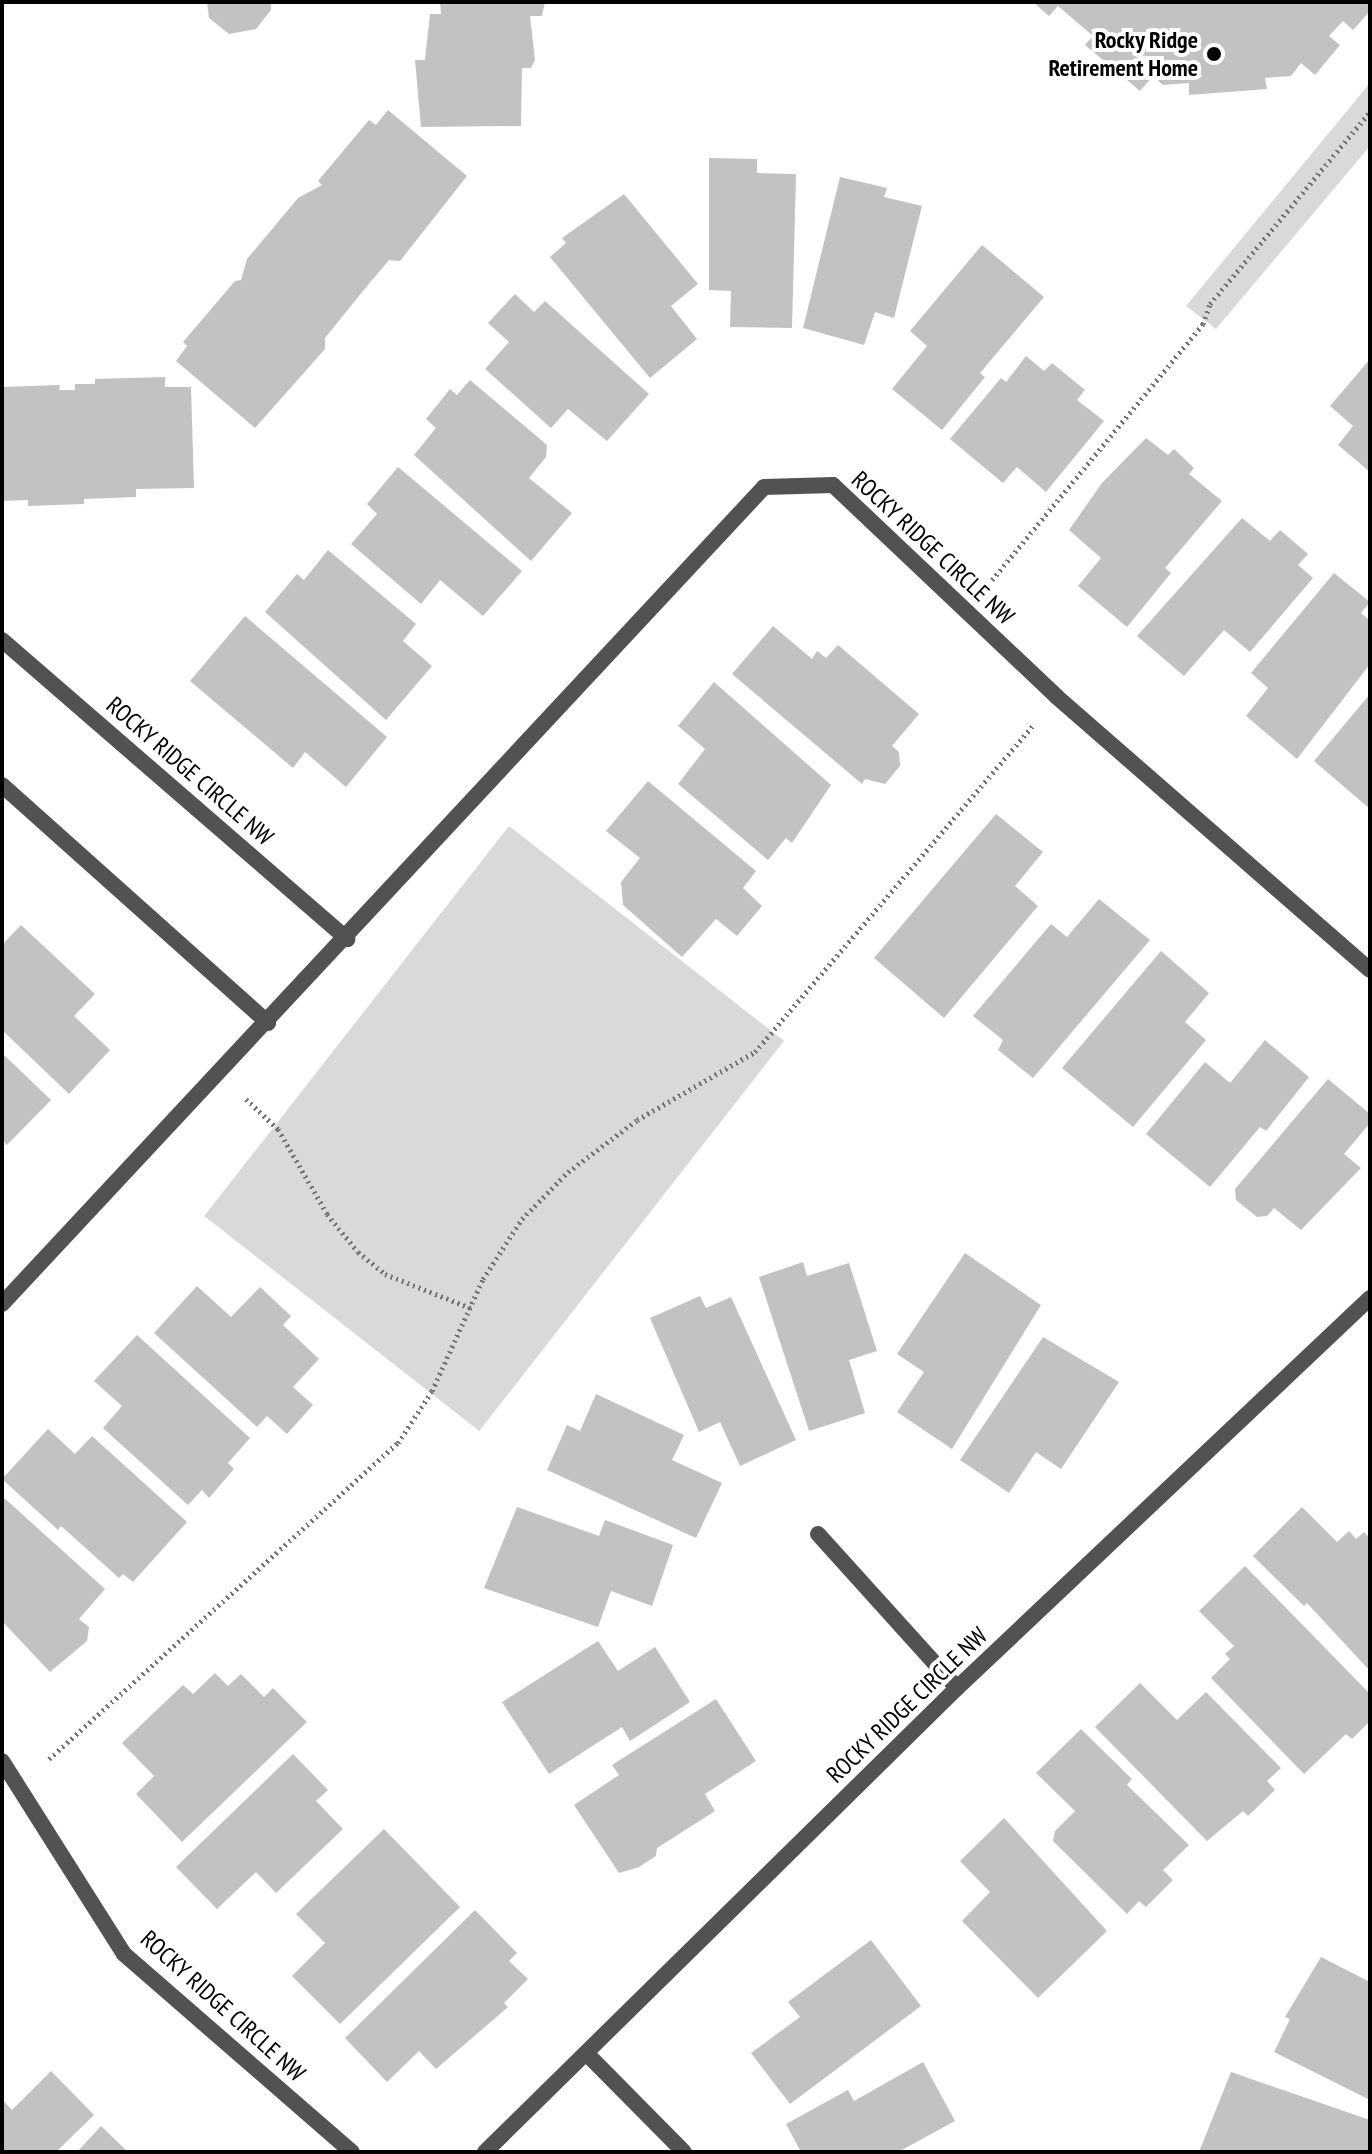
<!DOCTYPE html>
<style>
body{margin:0}
#map{position:relative;width:1372px;height:2154px;overflow:hidden;background:#fff;font-family:"PT Sans Narrow",sans-serif}
div>[style]{position:absolute}
.green>*{inset:0;background:#d9d9d9;transform-origin:0 0}
.building>*{inset:0;background:#c2c2c2}
.path>*{height:5px;margin-top:-2.5px;transform-origin:0;background:repeating-linear-gradient(90deg,#747474 0 2px,transparent 0 6px)}
.minor>*{height:16px;margin:-8px;padding:0 8px;transform-origin:8px;border-radius:8px;background:#525252}
.dots>*{width:22px;height:22px;translate:-50% -50%;box-sizing:border-box;border:4px solid #fff;border-radius:50%}
span{translate:-50% -50%;white-space:nowrap;text-align:center;line-height:1.15;-webkit-text-stroke:8px #fff;paint-order:stroke}
.poi-label{font-size:24px;color:#000;font-weight:700}
.right{translate:-100% -50%;text-align:right}
.street-label{font-size:24px;color:#000}
.frame{position:absolute;inset:0;border:4px solid #000;pointer-events:none}
</style>
<div id="map">
<div class="green">
<div style="clip-path:polygon(1370px 83px,1370px 146px,1216px 329px,1186px 306px)"></div>
<div style="left:509px;top:826px;width:349px;height:495px;rotate:38deg"></div>
</div>
<div class="building">
<div style="clip-path:polygon(207px 2px,271px 2px,271px 10px,256px 29px,229px 34px,209px 18px)"></div>
<div style="clip-path:polygon(440px 2px,545px 2px,542px 16px,530px 16px,535px 60px,531px 68px,522px 68px,521px 126px,421px 127px,415px 60px,425px 60px,430px 14px,441px 14px)"></div>
<div style="clip-path:polygon(1033px 2px,1370px 2px,1370px 11px,1353px 30px,1343px 21px,1329px 36px,1340px 45px,1315px 75px,1301px 63px,1291px 76px,1265px 78px,1267px 89px,1189px 95px,1189px 83px,1163px 85px,1153px 76px,1140px 91px,1085px 45px,1093px 36px,1058px 6px,1049px 16px)"></div>
<div style="clip-path:polygon(388px 110px,467px 176px,400px 261px,389px 260px,363px 291px,325px 338px,325px 349px,255px 428px,176px 361px,187px 346px,183px 342px,235px 281px,241px 280px,247px 259px,298px 198px,322px 185px,318px 181px,369px 120px,376px 125px)"></div>
<div style="clip-path:polygon(709px 158px,757px 159px,757px 173px,796px 174px,792px 328px,730px 327px,731px 291px,709px 290px)"></div>
<div style="clip-path:polygon(840px 177px,887px 188px,884px 197px,922px 206px,894px 318px,875px 312px,864px 345px,803px 328px)"></div>
<div style="clip-path:polygon(624px 194px,698px 284px,671px 306px,697px 339px,650px 378px,550px 257px,566px 243px,562px 238px)"></div>
<div style="clip-path:polygon(982px 245px,1044px 297px,980px 373px,985px 377px,942px 430px,892px 389px,927px 346px,910px 331px)"></div>
<div style="clip-path:polygon(515px 294px,534px 312px,545px 301px,649px 394px,607px 441px,568px 409px,551px 428px,485px 369px,509px 342px,488px 323px)"></div>
<div style="clip-path:polygon(1026px 356px,1044px 371px,1052px 363px,1085px 390px,1077px 400px,1104px 421px,1046px 492px,1017px 467px,1003px 483px,950px 439px,1001px 378px,1006px 382px)"></div>
<div style="clip-path:polygon(1370px 359px,1370px 472px,1338px 445px,1353px 426px,1330px 406px)"></div>
<div style="clip-path:polygon(165px 377px,165px 387px,191px 387px,194px 488px,136px 489px,136px 497px,84px 499px,84px 504px,28px 506px,28px 500px,2px 501px,2px 387px,60px 385px,59px 390px,75px 390px,75px 384px,95px 384px,95px 379px)"></div>
<div style="clip-path:polygon(470px 380px,547px 445px,546px 457px,529px 478px,572px 513px,531px 561px,414px 455px,436px 428px,426px 419px,450px 389px,457px 395px)"></div>
<div style="clip-path:polygon(1146px 438px,1168px 455px,1174px 449px,1194px 468px,1189px 474px,1222px 501px,1165px 568px,1171px 573px,1127px 627px,1078px 586px,1101px 558px,1069px 530px,1102px 483px)"></div>
<div style="clip-path:polygon(398px 467px,522px 571px,483px 616px,440px 580px,421px 604px,351px 544px,377px 514px,367px 504px)"></div>
<div style="clip-path:polygon(1242px 518px,1270px 541px,1280px 530px,1308px 554px,1298px 565px,1313px 578px,1250px 652px,1224px 630px,1184px 676px,1137px 636px)"></div>
<div style="clip-path:polygon(328px 550px,416px 624px,403px 641px,432px 666px,386px 720px,265px 612px,297px 574px,304px 580px)"></div>
<div style="clip-path:polygon(1334px 573px,1370px 602px,1361px 613px,1370px 621px,1370px 664px,1297px 759px,1246px 716px,1268px 688px,1251px 673px)"></div>
<div style="clip-path:polygon(245px 616px,387px 737px,346px 787px,305px 752px,293px 768px,190px 681px)"></div>
<div style="clip-path:polygon(773px 626px,812px 659px,817px 651px,826px 658px,838px 645px,919px 714px,892px 746px,899px 752px,900px 766px,885px 784px,865px 779px,862px 784px,732px 674px)"></div>
<div style="clip-path:polygon(714px 682px,831px 785px,792px 843px,786px 838px,768px 860px,678px 784px,705px 749px,678px 726px)"></div>
<div style="clip-path:polygon(1370px 694px,1370px 809px,1314px 761px)"></div>
<div style="clip-path:polygon(648px 781px,756px 871px,743px 888px,762px 906px,737px 936px,716px 919px,682px 957px,623px 905px,621px 882px,640px 858px,606px 831px)"></div>
<div style="clip-path:polygon(996px 814px,1043px 852px,1015px 886px,1038px 906px,944px 1018px,874px 958px)"></div>
<div style="clip-path:polygon(1099px 899px,1150px 940px,1033px 1078px,998px 1050px,1003px 1040px,973px 1016px,1051px 924px,1067px 937px)"></div>
<div style="clip-path:polygon(21px 925px,95px 994px,74px 1016px,110px 1050px,69px 1094px,2px 1030px,2px 945px)"></div>
<div style="clip-path:polygon(1161px 951px,1209px 993px,1185px 1022px,1206px 1040px,1133px 1127px,1062px 1068px)"></div>
<div style="clip-path:polygon(1265px 1040px,1309px 1077px,1266px 1131px,1260px 1127px,1210px 1187px,1146px 1134px,1205px 1062px,1230px 1083px)"></div>
<div style="clip-path:polygon(2px 1053px,51px 1100px,7px 1145px,2px 1140px)"></div>
<div style="clip-path:polygon(1328px 1079px,1370px 1114px,1370px 1123px,1344px 1154px,1361px 1168px,1301px 1230px,1274px 1208px,1267px 1216px,1257px 1217px,1236px 1200px,1235px 1189px)"></div>
<div style="clip-path:polygon(965px 1253px,1041px 1305px,952px 1449px,897px 1412px,924px 1372px,897px 1354px)"></div>
<div style="clip-path:polygon(803px 1262px,807px 1276px,849px 1263px,877px 1351px,849px 1360px,865px 1413px,809px 1431px,759px 1277px)"></div>
<div style="clip-path:polygon(197px 1286px,231px 1317px,260px 1287px,291px 1316px,283px 1325px,319px 1359px,293px 1387px,313px 1405px,287px 1434px,267px 1416px,257px 1427px,154px 1333px)"></div>
<div style="clip-path:polygon(700px 1296px,706px 1308px,731px 1297px,796px 1440px,740px 1466px,720px 1422px,699px 1432px,650px 1318px)"></div>
<div style="clip-path:polygon(137px 1335px,250px 1438px,228px 1463px,234px 1469px,209px 1498px,202px 1490px,188px 1505px,103px 1428px,122px 1406px,94px 1381px)"></div>
<div style="clip-path:polygon(1043px 1337px,1119px 1382px,1061px 1469px,1036px 1452px,1009px 1493px,960px 1460px)"></div>
<div style="clip-path:polygon(596px 1394px,684px 1435px,672px 1460px,722px 1483px,696px 1538px,547px 1470px,567px 1425px,580px 1431px)"></div>
<div style="clip-path:polygon(48px 1429px,75px 1454px,92px 1436px,187px 1522px,133px 1582px,123px 1574px,119px 1578px,61px 1526px,58px 1530px,2px 1479px)"></div>
<div style="clip-path:polygon(2px 1496px,105px 1589px,79px 1619px,89px 1627px,87px 1641px,50px 1672px,2px 1621px)"></div>
<div style="clip-path:polygon(517px 1507px,599px 1536px,605px 1520px,673px 1545px,652px 1606px,611px 1591px,598px 1627px,484px 1588px)"></div>
<div style="clip-path:polygon(1302px 1507px,1337px 1542px,1349px 1531px,1356px 1539px,1364px 1532px,1370px 1538px,1370px 1671px,1307px 1603px,1304px 1606px,1253px 1556px)"></div>
<div style="clip-path:polygon(1245px 1566px,1370px 1694px,1370px 1721px,1352px 1739px,1346px 1734px,1304px 1774px,1211px 1678px,1230px 1659px,1225px 1654px,1234px 1646px,1199px 1611px)"></div>
<div style="clip-path:polygon(598px 1641px,618px 1671px,655px 1647px,690px 1702px,630px 1741px,622px 1727px,549px 1774px,502px 1702px)"></div>
<div style="clip-path:polygon(215px 1673px,228px 1686px,241px 1674px,264px 1697px,273px 1688px,307px 1722px,182px 1842px,136px 1794px,154px 1776px,122px 1743px,183px 1685px,193px 1694px)"></div>
<div style="clip-path:polygon(1140px 1683px,1177px 1720px,1206px 1692px,1281px 1768px,1267px 1781px,1275px 1790px,1248px 1816px,1243px 1811px,1207px 1841px,1095px 1727px)"></div>
<div style="clip-path:polygon(716px 1699px,756px 1761px,705px 1794px,715px 1811px,657px 1848px,656px 1856px,639px 1867px,619px 1873px,574px 1805px,619px 1775px,612px 1765px)"></div>
<div style="clip-path:polygon(1081px 1729px,1132px 1779px,1127px 1785px,1189px 1845px,1163px 1870px,1173px 1880px,1146px 1907px,1139px 1901px,1127px 1914px,1053px 1841px,1055px 1831px,1075px 1811px,1036px 1773px)"></div>
<div style="clip-path:polygon(293px 1754px,328px 1790px,316px 1801px,343px 1829px,276px 1893px,256px 1872px,217px 1909px,176px 1867px)"></div>
<div style="clip-path:polygon(1004px 1818px,1107px 1931px,1038px 1998px,962px 1921px,990px 1892px,960px 1861px)"></div>
<div style="clip-path:polygon(384px 1829px,460px 1907px,340px 2024px,292px 1976px,325px 1943px,296px 1914px)"></div>
<div style="clip-path:polygon(475px 1910px,517px 1953px,509px 1961px,528px 1979px,504px 2003px,508px 2007px,436px 2069px,419px 2051px,387px 2082px,345px 2038px)"></div>
<div style="clip-path:polygon(871px 1940px,921px 2006px,790px 2104px,751px 2053px,800px 2017px,788px 2002px)"></div>
<div style="clip-path:polygon(1321px 1957px,1370px 1982px,1370px 2100px,1274px 2052px,1290px 2019px,1285px 2017px)"></div>
<div style="clip-path:polygon(923px 2062px,955px 2121px,898px 2152px,801px 2152px,786px 2124px,848px 2090px,854px 2101px)"></div>
<div style="clip-path:polygon(51px 2071px,94px 2115px,56px 2152px,2px 2152px,2px 2099px,12px 2110px)"></div>
<div style="clip-path:polygon(1231px 2072px,1370px 2120px,1370px 2152px,1199px 2152px)"></div>
<div style="clip-path:polygon(101px 2126px,128px 2152px,77px 2152px)"></div>
</div>
<div class="path">
<div style="left:992px;top:580px;width:332px;rotate:-50.5deg"></div>
<div style="left:1203px;top:324px;width:21px;rotate:-71deg"></div>
<div style="left:1210px;top:304px;width:250px;rotate:-50.2deg"></div>
<div style="left:246px;top:1099px;width:44px;rotate:43.2deg"></div>
<div style="left:278px;top:1129px;width:98px;rotate:60deg"></div>
<div style="left:327px;top:1214px;width:49px;rotate:50.8deg"></div>
<div style="left:358px;top:1252px;width:35px;rotate:39deg"></div>
<div style="left:385px;top:1274px;width:92px;rotate:21.6deg"></div>
<div style="left:49px;top:1759px;width:471px;rotate:-42.2deg"></div>
<div style="left:398px;top:1443px;width:62px;rotate:-56.8deg"></div>
<div style="left:432px;top:1391px;width:123px;rotate:-65.5deg"></div>
<div style="left:483px;top:1279px;width:72px;rotate:-57deg"></div>
<div style="left:522px;top:1219px;width:66px;rotate:-45.6deg"></div>
<div style="left:568px;top:1172px;width:86px;rotate:-37deg"></div>
<div style="left:637px;top:1120px;width:136px;rotate:-30deg"></div>
<div style="left:755px;top:1052px;width:429px;rotate:-49.6deg"></div>
</div>
<div class="minor">
<div style="left:2px;top:640px;width:457px;rotate:40.9deg"></div>
<div style="left:2px;top:785px;width:357px;rotate:41.8deg"></div>
<div style="left:2px;top:1304px;width:1117px;rotate:-46.99deg"></div>
<div style="left:764px;top:487px;width:69px;rotate:-1.7deg"></div>
<div style="left:833px;top:485px;width:308px;rotate:43.4deg"></div>
<div style="left:1057px;top:697px;width:415px;rotate:41.1deg"></div>
<div style="left:818px;top:1534px;width:207px;rotate:47.9deg"></div>
<div style="left:2px;top:1761px;width:228px;rotate:57.7deg"></div>
<div style="left:124px;top:1954px;width:302px;rotate:41deg"></div>
<div style="left:588px;top:2055px;width:136px;rotate:45.3deg"></div>
<div style="left:485px;top:2152px;width:662px;rotate:-44.51deg"></div>
<div style="left:957px;top:1688px;width:568px;rotate:-43.36deg"></div>
</div>
<div class="dots">
<div style="left:1214px;top:54px;background:#000"></div>
</div>
<div class="poi-label">
<span class="right" style="left:1198px;top:54px">Rocky Ridge<br>Retirement Home</span>
</div>
<div class="street-label">
<span style="left:933px;top:548px;rotate:43deg">ROCKY RIDGE CIRCLE NW</span>
<span style="left:190px;top:771px;rotate:41deg">ROCKY RIDGE CIRCLE NW</span>
<span style="left:907px;top:1705px;rotate:-44deg">ROCKY RIDGE CIRCLE NW</span>
<span style="left:223px;top:2006px;rotate:42deg">ROCKY RIDGE CIRCLE NW</span>
</div>
<div class="frame"></div>
</div>
